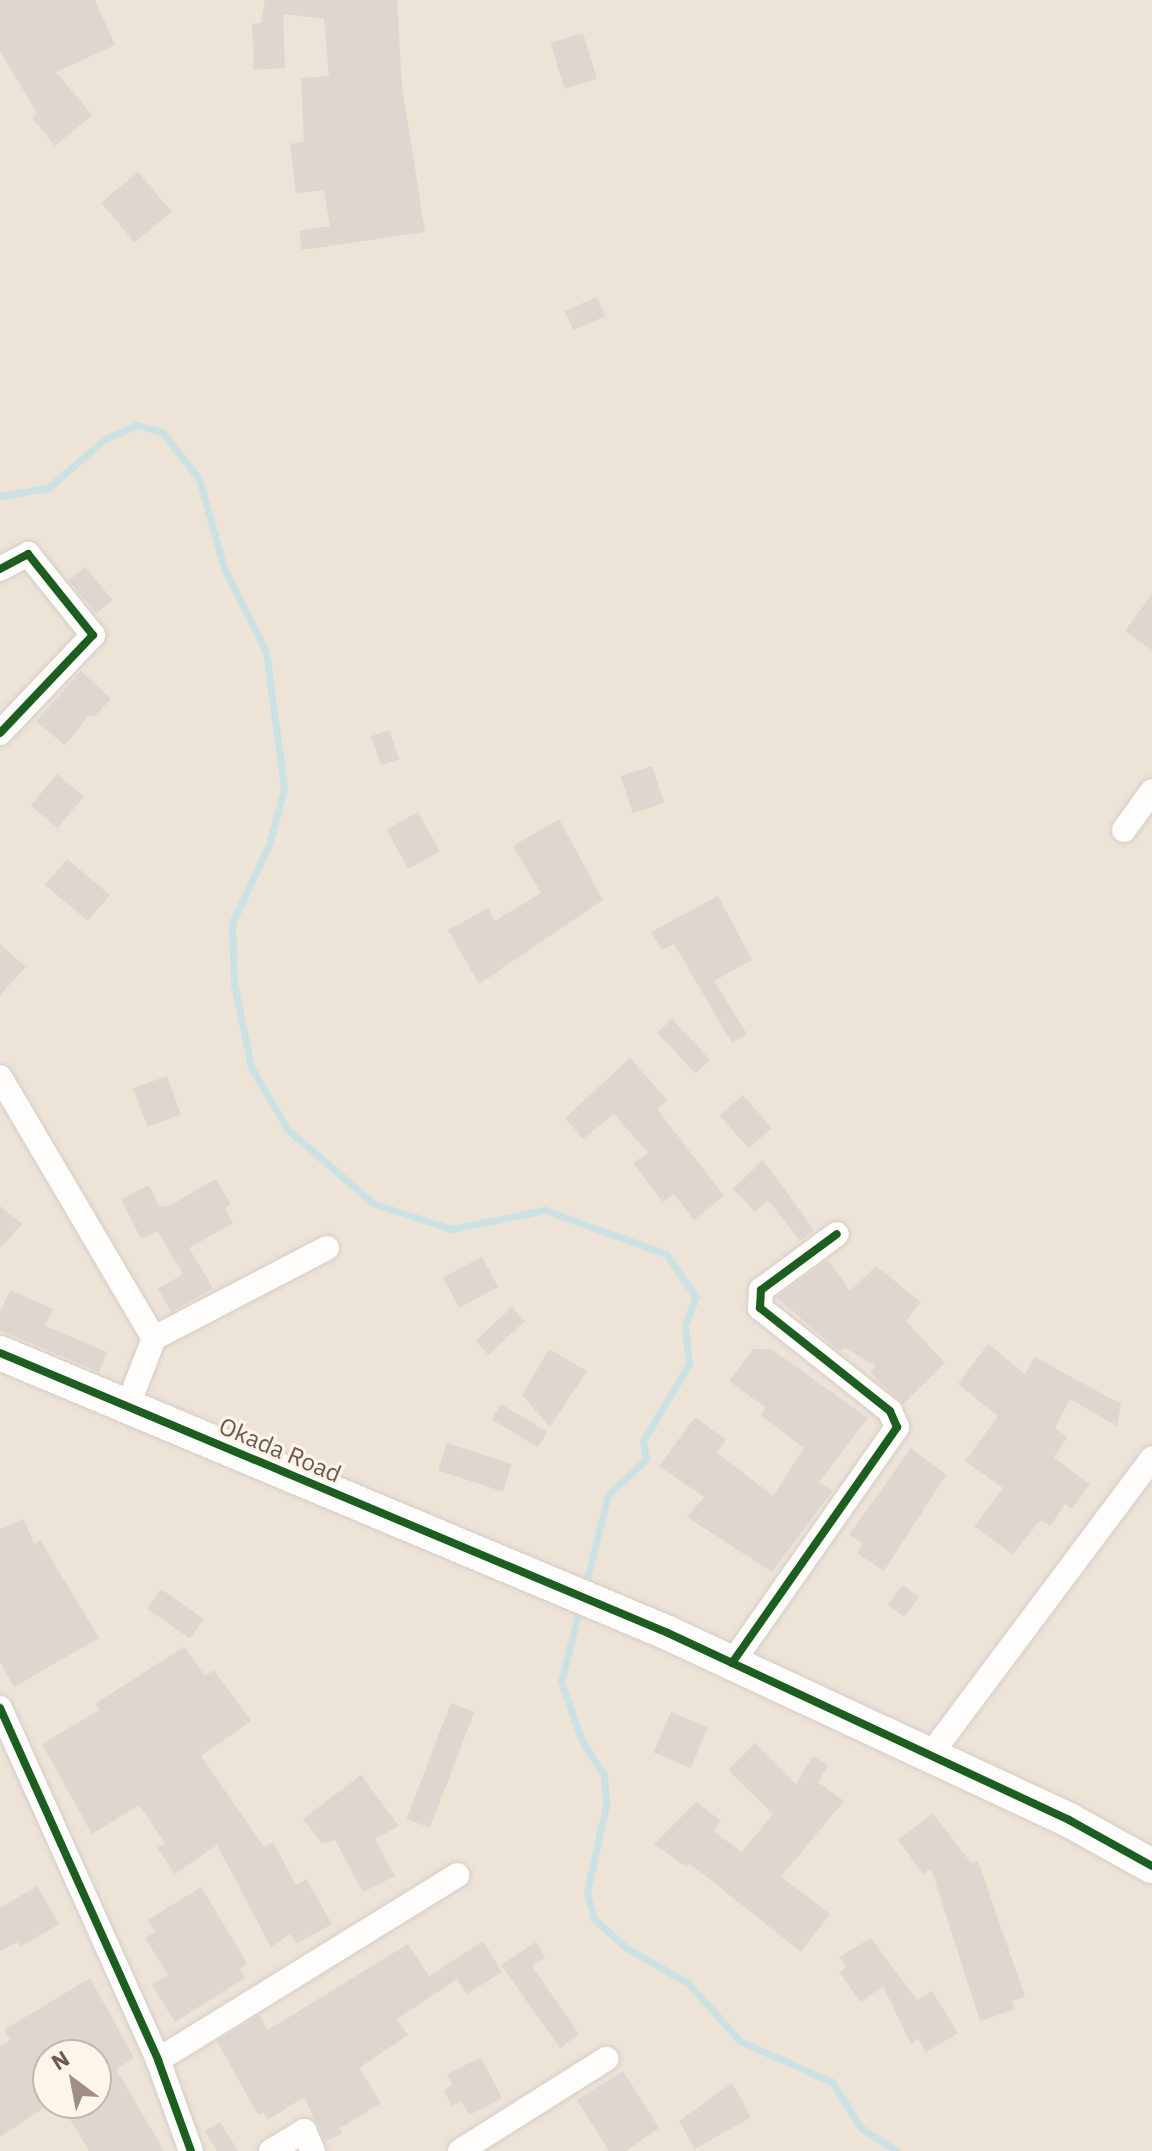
<!DOCTYPE html>
<style>
body{margin:0}
#map{position:relative;width:1152px;height:2151px;overflow:hidden;background:#f5f0e9;font-family:"IBM Plex Sans",sans-serif}
div>[style]{position:absolute}
.residential>*{inset:0;background:#ede3d7}
.stream>*{height:7px;margin:-3.5px;padding:0 3.5px;transform-origin:3.5px;border-radius:3.5px;background:#cce1e3}
.building>*{inset:0;background:#ded6cf;transform-origin:0 0}
.roads{filter:drop-shadow(0 0 2px #d4cdc7) drop-shadow(0 0 2px #d4cdc7)}
.street>*{height:24px;margin:-12px;padding:0 12px;transform-origin:12px;border-radius:12px;background:#fefdfc}
.secondary>*{height:34px;margin:-17px;padding:0 17px;transform-origin:17px;border-radius:17px;background:#fefdfc}
.cycleway>*{height:8px;margin:-4px;padding:0 4px;transform-origin:4px;border-radius:4px;background:#1b5e20}
span{translate:-50% -50%;white-space:nowrap;text-align:center;line-height:1.15;-webkit-text-stroke:6px #fdf5ea;paint-order:stroke}
.street-label{font-size:24px;color:#6f594c}
.north{position:absolute;left:32px;top:2039px;width:80px;height:80px;box-sizing:border-box;background:#fdf5ea;border:2px solid #c4b7ab;border-radius:50%;rotate:328deg;font-size:22px;font-weight:700;line-height:32px;text-align:center;color:#6f594c}
.north::after{content:'';display:block;margin:auto;width:28px;height:36px;background:#9e8e83;clip-path:polygon(50% 0,100% 100%,50% 72%,0 100%)}
</style>
<div id="map">
<div class="residential">
<div style="clip-path:polygon(evenodd,0 0,1152px 0,1152px 2151px,0 2151px,0 0,48px 2055px,96px 2055px,96px 2103px,48px 2103px,48px 2055px)"></div>
</div>
<div class="stream">
<div style="left:0;top:496px;width:49px;rotate:-9.5deg"></div>
<div style="left:48px;top:488px;width:75px;rotate:-40.7deg"></div>
<div style="left:105px;top:439px;width:35px;rotate:-24deg"></div>
<div style="left:137px;top:425px;width:26px;rotate:16deg"></div>
<div style="left:162px;top:432px;width:60px;rotate:51.8deg"></div>
<div style="left:199px;top:479px;width:92px;rotate:74.3deg"></div>
<div style="left:224px;top:568px;width:93px;rotate:63.2deg"></div>
<div style="left:266px;top:651px;width:138px;rotate:82.5deg"></div>
<div style="left:284px;top:788px;width:59px;rotate:104.7deg"></div>
<div style="left:269px;top:845px;width:86px;rotate:115.4deg"></div>
<div style="left:232px;top:923px;width:61px;rotate:88.1deg"></div>
<div style="left:234px;top:984px;width:85px;rotate:78.4deg"></div>
<div style="left:251px;top:1067px;width:73px;rotate:59.6deg"></div>
<div style="left:288px;top:1130px;width:113px;rotate:40.7deg"></div>
<div style="left:374px;top:1204px;width:81px;rotate:18deg"></div>
<div style="left:451px;top:1229px;width:96px;rotate:-11.4deg"></div>
<div style="left:545px;top:1210px;width:129px;rotate:20deg"></div>
<div style="left:666px;top:1254px;width:52px;rotate:55.1deg"></div>
<div style="left:696px;top:1297px;width:29px;rotate:112deg"></div>
<div style="left:685px;top:1324px;width:40px;rotate:84.3deg"></div>
<div style="left:689px;top:1364px;width:90px;rotate:120.9deg"></div>
<div style="left:643px;top:1441px;width:18px;rotate:81deg"></div>
<div style="left:646px;top:1459px;width:52px;rotate:136.5deg"></div>
<div style="left:608px;top:1495px;width:96px;rotate:103.9deg"></div>
<div style="left:580px;top:1607px;width:77px;rotate:104.2deg"></div>
<div style="left:561px;top:1682px;width:63px;rotate:70.4deg"></div>
<div style="left:582px;top:1741px;width:40px;rotate:57.1deg"></div>
<div style="left:604px;top:1775px;width:30px;rotate:86deg"></div>
<div style="left:606px;top:1805px;width:89px;rotate:102.3deg"></div>
<div style="left:587px;top:1892px;width:28px;rotate:75deg"></div>
<div style="left:594px;top:1919px;width:42px;rotate:42.1deg"></div>
<div style="left:625px;top:1947px;width:73px;rotate:29.7deg"></div>
<div style="left:688px;top:1983px;width:78px;rotate:48.1deg"></div>
<div style="left:740px;top:2041px;width:101px;rotate:24deg"></div>
<div style="left:832px;top:2082px;width:54px;rotate:57.8deg"></div>
<div style="left:861px;top:2128px;width:43px;rotate:32.6deg"></div>
</div>
<div class="building">
<div style="clip-path:polygon(0 0,95px 0,115px 45px,56px 72px,92px 115px,55px 146px,32px 118px,37px 113px,0 51px)"></div>
<div style="clip-path:polygon(265px 0,397px 0,402px 87px,425px 232px,302px 250px,299px 231px,330px 226px,324px 190px,296px 193px,290px 144px,304px 142px,301px 78px,329px 76px,324px 19px,283px 14px,285px 68px,254px 70px,252px 24px,261px 23px)"></div>
<div style="left:583px;top:33px;width:48px;height:34px;rotate:73deg"></div>
<div style="left:138px;top:172px;width:52px;height:48px;rotate:50deg"></div>
<div style="left:597px;top:297px;width:21px;height:35px;rotate:67deg"></div>
<div style="left:85px;top:567px;width:43px;height:21px;rotate:50deg"></div>
<div style="clip-path:polygon(1152px 594px,1152px 650px,1125px 631px)"></div>
<div style="clip-path:polygon(81px 671px,111px 699px,94px 717px,90px 714px,65px 745px,36px 722px)"></div>
<div style="left:389px;top:730px;width:31px;height:19px;rotate:71deg"></div>
<div style="left:652px;top:766px;width:39px;height:33px;rotate:72deg"></div>
<div style="left:57px;top:774px;width:35px;height:41px;rotate:40deg"></div>
<div style="left:418px;top:812px;width:45px;height:36px;rotate:61deg"></div>
<div style="clip-path:polygon(559px 819px,603px 900px,479px 984px,448px 930px,488px 908px,495px 921px,541px 893px,513px 846px)"></div>
<div style="left:67px;top:859px;width:56px;height:34px;rotate:40deg"></div>
<div style="clip-path:polygon(718px 896px,752px 960px,714px 981px,747px 1034px,732px 1043px,674px 944px,662px 950px,651px 932px)"></div>
<div style="clip-path:polygon(0 944px,26px 967px,0 995px)"></div>
<div style="left:672px;top:1019px;width:56px;height:20px;rotate:47deg"></div>
<div style="clip-path:polygon(630px 1058px,667px 1100px,657px 1109px,724px 1196px,694px 1220px,674px 1194px,663px 1202px,633px 1163px,648px 1153px,614px 1114px,583px 1139px,565px 1118px)"></div>
<div style="left:167px;top:1076px;width:41px;height:36px;rotate:70deg"></div>
<div style="left:743px;top:1095px;width:44px;height:31px;rotate:49deg"></div>
<div style="clip-path:polygon(763px 1160px,814px 1230px,800px 1241px,768px 1200px,755px 1212px,733px 1189px)"></div>
<div style="clip-path:polygon(216px 1179px,231px 1204px,225px 1208px,233px 1223px,189px 1248px,213px 1288px,171px 1312px,158px 1289px,183px 1274px,157px 1231px,141px 1239px,121px 1199px,149px 1185px,159px 1207px,171px 1205px)"></div>
<div style="clip-path:polygon(0 1206px,22px 1224px,0 1249px)"></div>
<div style="left:482px;top:1257px;width:34px;height:44px;rotate:62deg"></div>
<div style="clip-path:polygon(828px 1260px,850px 1291px,876px 1266px,921px 1302px,906px 1321px,945px 1363px,903px 1404px,870px 1372px,876px 1366px,845px 1348px,839px 1351px,776px 1297px)"></div>
<div style="clip-path:polygon(10px 1290px,53px 1309px,45px 1326px,107px 1352px,99px 1372px,0 1330px,0 1313px)"></div>
<div style="left:512px;top:1307px;width:19px;height:50px;rotate:47deg"></div>
<div style="clip-path:polygon(988px 1344px,1025px 1374px,1035px 1357px,1121px 1404px,1117px 1426px,1070px 1399px,1055px 1428px,1067px 1437px,1054px 1458px,1090px 1484px,1072px 1509px,1065px 1504px,1050px 1526px,1040px 1520px,1013px 1555px,974px 1526px,1003px 1488px,965px 1461px,998px 1416px,958px 1384px)"></div>
<div style="clip-path:polygon(549px 1349px,587px 1371px,550px 1427px,522px 1395px)"></div>
<div style="clip-path:polygon(753px 1349px,771px 1349px,868px 1418px,819px 1482px,832px 1491px,772px 1572px,687px 1517px,704px 1497px,659px 1466px,695px 1417px,726px 1440px,717px 1453px,773px 1496px,804px 1448px,761px 1415px,766px 1408px,729px 1381px)"></div>
<div style="left:501px;top:1404px;width:54px;height:18px;rotate:31deg"></div>
<div style="left:447px;top:1443px;width:68px;height:29px;rotate:18deg"></div>
<div style="clip-path:polygon(911px 1448px,946px 1475px,884px 1571px,857px 1553px,863px 1544px,849px 1535px)"></div>
<div style="clip-path:polygon(24px 1519px,34px 1544px,40px 1540px,99px 1638px,14px 1687px,0 1662px,0 1529px)"></div>
<div style="left:903px;top:1585px;width:20px;height:25px;rotate:37deg"></div>
<div style="left:161px;top:1589px;width:52px;height:24px;rotate:35deg"></div>
<div style="clip-path:polygon(184px 1647px,205px 1676px,214px 1670px,251px 1721px,201px 1756px,264px 1847px,273px 1842px,296px 1885px,306px 1879px,332px 1924px,296px 1944px,290px 1934px,271px 1947px,217px 1845px,175px 1874px,157px 1848px,165px 1843px,139px 1805px,92px 1834px,42px 1744px,99px 1710px,95px 1704px)"></div>
<div style="left:451px;top:1703px;width:25px;height:124px;rotate:21deg"></div>
<div style="left:671px;top:1712px;width:40px;height:44px;rotate:23deg"></div>
<div style="clip-path:polygon(755px 1743px,796px 1784px,813px 1756px,828px 1765px,818px 1782px,844px 1801px,781px 1877px,830px 1914px,801px 1952px,689px 1863px,686px 1867px,654px 1844px,696px 1802px,721px 1821px,713px 1831px,742px 1852px,773px 1814px,728px 1770px)"></div>
<div style="clip-path:polygon(361px 1775px,399px 1826px,375px 1839px,395px 1876px,363px 1892px,335px 1840px,322px 1844px,303px 1819px)"></div>
<div style="clip-path:polygon(933px 1813px,971px 1863px,978px 1861px,1025px 1997px,1012px 2001px,1015px 2009px,980px 2021px,931px 1868px,923px 1874px,898px 1840px)"></div>
<div style="clip-path:polygon(37px 1886px,59px 1924px,20px 1947px,17px 1942px,0 1951px,0 1908px)"></div>
<div style="clip-path:polygon(201px 1887px,247px 1963px,240px 1969px,245px 1978px,175px 2022px,152px 1985px,168px 1975px,145px 1938px,155px 1932px,148px 1920px)"></div>
<div style="clip-path:polygon(871px 1938px,917px 2000px,932px 1991px,958px 2033px,926px 2052px,918px 2039px,911px 2044px,883px 1986px,861px 2002px,839px 1972px,846px 1967px,839px 1957px)"></div>
<div style="clip-path:polygon(483px 1941px,502px 1972px,467px 1994px,457px 1979px,397px 2019px,408px 2035px,359px 2068px,381px 2103px,340px 2128px,342px 2134px,325px 2141px,304px 2097px,268px 2120px,263px 2112px,258px 2115px,217px 2041px,259px 2015px,268px 2030px,408px 1944px,429px 1976px)"></div>
<div style="clip-path:polygon(536px 1942px,545px 1958px,532px 1966px,579px 2034px,560px 2048px,501px 1965px)"></div>
<div style="clip-path:polygon(90px 1978px,134px 2058px,116px 2069px,164px 2151px,89px 2151px,60px 2103px,96px 2103px,96px 2055px,48px 2055px,48px 2105px,0 2137px,0 2046px,10px 2040px,4px 2030px)"></div>
<div style="clip-path:polygon(481px 2057px,502px 2098px,469px 2115px,461px 2101px,452px 2106px,444px 2090px,453px 2085px,447px 2074px)"></div>
<div style="clip-path:polygon(623px 2071px,659px 2128px,626px 2151px,609px 2151px,577px 2100px)"></div>
<div style="clip-path:polygon(732px 2083px,751px 2117px,695px 2149px,679px 2121px)"></div>
<div style="clip-path:polygon(220px 2122px,238px 2151px,217px 2151px,205px 2131px)"></div>
</div>
<div class="roads">
<div class="street">
<div style="left:0;top:569px;width:32px;rotate:-28deg"></div>
<div style="left:28px;top:554px;width:104px;rotate:51.3deg"></div>
<div style="left:93px;top:635px;width:135px;rotate:133.5deg"></div>
<div style="left:1124px;top:830px;width:48px;rotate:-54.3deg"></div>
<div style="left:0;top:1077px;width:303px;rotate:59.5deg"></div>
<div style="left:154px;top:1338px;width:75px;rotate:111.1deg"></div>
<div style="left:154px;top:1338px;width:195px;rotate:-27.5deg"></div>
<div style="left:732px;top:1663px;width:288px;rotate:-55deg"></div>
<div style="left:897px;top:1427px;width:17px;rotate:-114deg"></div>
<div style="left:890px;top:1411px;width:166px;rotate:-141.6deg"></div>
<div style="left:760px;top:1308px;width:18px;rotate:-87deg"></div>
<div style="left:761px;top:1290px;width:94px;rotate:-36.4deg"></div>
<div style="left:0;top:1708px;width:386px;rotate:65.8deg"></div>
<div style="left:158px;top:2060px;width:97px;rotate:70.1deg"></div>
<div style="left:931px;top:1754px;width:369px;rotate:-53.2deg"></div>
<div style="left:158px;top:2060px;width:352px;rotate:-31.7deg"></div>
<div style="left:271px;top:2151px;width:39px;rotate:-31deg"></div>
<div style="left:304px;top:2131px;width:22px;rotate:66deg"></div>
<div style="left:460px;top:2151px;width:173px;rotate:-32.2deg"></div>
</div>
<div class="secondary">
<div style="left:0;top:1353px;width:724px;rotate:22.74deg"></div>
<div style="left:668px;top:1633px;width:442px;rotate:25deg"></div>
<div style="left:1069px;top:1820px;width:95px;rotate:29deg"></div>
</div>
</div>
<div class="cycleway">
<div style="left:0;top:569px;width:32px;rotate:-28deg"></div>
<div style="left:28px;top:554px;width:104px;rotate:51.3deg"></div>
<div style="left:93px;top:635px;width:135px;rotate:133.5deg"></div>
<div style="left:0;top:1353px;width:724px;rotate:22.74deg"></div>
<div style="left:668px;top:1633px;width:442px;rotate:25deg"></div>
<div style="left:1069px;top:1820px;width:95px;rotate:29deg"></div>
<div style="left:732px;top:1663px;width:288px;rotate:-55deg"></div>
<div style="left:897px;top:1427px;width:17px;rotate:-114deg"></div>
<div style="left:890px;top:1411px;width:166px;rotate:-141.6deg"></div>
<div style="left:760px;top:1308px;width:18px;rotate:-87deg"></div>
<div style="left:761px;top:1290px;width:94px;rotate:-36.4deg"></div>
<div style="left:0;top:1708px;width:386px;rotate:65.8deg"></div>
<div style="left:158px;top:2060px;width:97px;rotate:70.1deg"></div>
</div>
<div class="street-label">
<span style="left:280px;top:1450px;rotate:23deg">Okada Road</span>
</div>
<div class="north">N</div>
</div>
